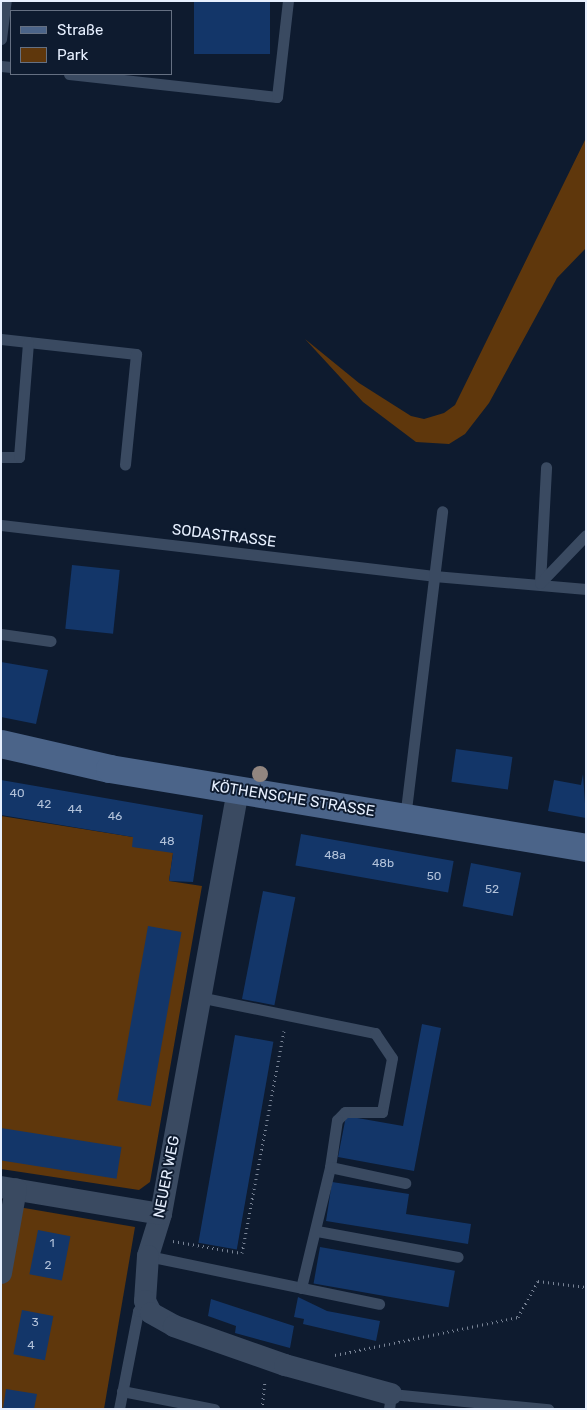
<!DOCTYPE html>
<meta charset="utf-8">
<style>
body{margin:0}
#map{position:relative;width:587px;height:1410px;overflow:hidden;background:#0e1b2f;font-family:Rubik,sans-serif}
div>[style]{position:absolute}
.green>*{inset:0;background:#5f370c}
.building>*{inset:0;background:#133669;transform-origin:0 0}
.path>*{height:3px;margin-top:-1.5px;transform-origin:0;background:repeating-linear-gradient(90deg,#788395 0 1px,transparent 0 5px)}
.service>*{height:11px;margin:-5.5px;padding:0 5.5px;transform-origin:5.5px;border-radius:5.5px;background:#3a4a61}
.minor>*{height:22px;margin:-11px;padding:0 11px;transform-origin:11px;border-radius:11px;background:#3a4a61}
.secondary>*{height:28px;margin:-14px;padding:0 14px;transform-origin:14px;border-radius:14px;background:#4b6489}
.trees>*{width:16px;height:16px;margin:-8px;border-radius:50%;background:#928680}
span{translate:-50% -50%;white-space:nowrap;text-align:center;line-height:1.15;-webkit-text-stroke:4px #0e1b2f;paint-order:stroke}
.number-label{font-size:12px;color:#b2c2da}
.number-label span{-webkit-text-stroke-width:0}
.street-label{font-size:15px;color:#e7f0ff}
.frame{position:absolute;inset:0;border:2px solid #e7f0ff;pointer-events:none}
.legend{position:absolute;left:10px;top:10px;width:162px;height:65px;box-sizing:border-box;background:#0e1b2f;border:1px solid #657082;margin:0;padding:6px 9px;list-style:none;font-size:15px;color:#e7f0ff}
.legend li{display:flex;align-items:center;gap:10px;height:25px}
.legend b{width:25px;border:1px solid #657082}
</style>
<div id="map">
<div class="green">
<div style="clip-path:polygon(586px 138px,586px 248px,557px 278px,489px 403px,465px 434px,449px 444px,416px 442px,363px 402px,305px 339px,359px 383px,411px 416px,424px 419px,444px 413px,455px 405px)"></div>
<div style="clip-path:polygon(1px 816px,133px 837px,173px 853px,169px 881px,202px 886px,150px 1182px,139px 1190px,1px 1169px)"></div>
<div style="clip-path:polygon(1px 1204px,135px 1227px,104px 1409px,1px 1409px)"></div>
</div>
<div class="building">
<div style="left:194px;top:1px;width:76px;height:53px"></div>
<div style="left:72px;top:565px;width:48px;height:64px;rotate:6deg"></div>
<div style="clip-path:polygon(1px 662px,48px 670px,36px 724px,1px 717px)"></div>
<div style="left:456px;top:749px;width:57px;height:33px;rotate:8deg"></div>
<div style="clip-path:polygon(583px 774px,586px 818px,548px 811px,554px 780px,581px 785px)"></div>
<div style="clip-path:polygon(1px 780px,203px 815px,193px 882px,169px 881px,173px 853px,132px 847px,133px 837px,1px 815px)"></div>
<div style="left:301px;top:834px;width:155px;height:32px;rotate:10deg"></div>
<div style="left:471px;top:863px;width:51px;height:44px;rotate:11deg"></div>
<div style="left:263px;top:891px;width:33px;height:110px;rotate:11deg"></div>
<div style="left:148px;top:926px;width:34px;height:177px;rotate:10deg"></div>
<div style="clip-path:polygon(422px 1024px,441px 1028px,414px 1171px,338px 1157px,346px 1116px,403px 1126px)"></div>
<div style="left:235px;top:1035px;width:39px;height:211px;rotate:10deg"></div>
<div style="left:1px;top:1128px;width:122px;height:32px;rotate:9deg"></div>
<div style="clip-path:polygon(332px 1182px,409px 1194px,406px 1214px,471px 1224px,468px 1244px,326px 1221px)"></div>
<div style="left:38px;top:1230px;width:33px;height:45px;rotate:11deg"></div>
<div style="left:320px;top:1247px;width:137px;height:37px;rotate:10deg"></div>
<div style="clip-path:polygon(298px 1297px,327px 1311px,380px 1321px,376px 1341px,303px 1324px,304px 1319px,294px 1317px)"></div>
<div style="clip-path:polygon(211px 1299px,294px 1326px,290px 1348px,235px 1333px,236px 1326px,208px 1316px)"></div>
<div style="left:22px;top:1310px;width:32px;height:45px;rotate:11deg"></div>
<div style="clip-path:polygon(6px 1389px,37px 1394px,34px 1409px,3px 1409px)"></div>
</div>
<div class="path">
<div style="left:173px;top:1241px;width:70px;rotate:9.9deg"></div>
<div style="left:242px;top:1253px;width:226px;rotate:-79.3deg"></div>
<div style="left:335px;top:1355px;width:187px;rotate:-11.7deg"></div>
<div style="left:518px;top:1317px;width:41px;rotate:-60.9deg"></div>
<div style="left:538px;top:1281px;width:48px;rotate:7.1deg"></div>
<div style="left:262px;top:1409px;width:29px;rotate:-84deg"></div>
</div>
<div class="service">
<div style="left:1px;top:39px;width:38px;rotate:-83deg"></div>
<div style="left:1px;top:66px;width:10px;rotate:6deg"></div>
<div style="left:69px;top:74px;width:209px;rotate:6.3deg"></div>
<div style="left:277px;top:97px;width:97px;rotate:-83.5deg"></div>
<div style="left:1px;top:339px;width:136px;rotate:6.3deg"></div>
<div style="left:136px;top:354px;width:111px;rotate:95.7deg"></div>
<div style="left:1px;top:457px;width:18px"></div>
<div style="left:19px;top:457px;width:115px;rotate:-85.5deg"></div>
<div style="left:1px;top:525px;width:436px;rotate:6.7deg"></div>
<div style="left:434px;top:576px;width:153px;rotate:4.9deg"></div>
<div style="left:540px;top:583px;width:116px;rotate:-87deg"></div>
<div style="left:540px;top:583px;width:66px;rotate:-46.2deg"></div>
<div style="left:1px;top:634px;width:50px;rotate:8deg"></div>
<div style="left:405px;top:818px;width:309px;rotate:-83.1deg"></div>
<div style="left:199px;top:997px;width:180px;rotate:11.6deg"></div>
<div style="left:375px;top:1033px;width:30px;rotate:56deg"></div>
<div style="left:392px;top:1058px;width:55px;rotate:100.5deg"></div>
<div style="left:382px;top:1112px;width:37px;rotate:180deg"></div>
<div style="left:345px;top:1112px;width:11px;rotate:135deg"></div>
<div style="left:337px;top:1120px;width:48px;rotate:98.5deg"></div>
<div style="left:317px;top:1231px;width:143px;rotate:10.4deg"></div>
<div style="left:148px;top:1256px;width:236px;rotate:11.7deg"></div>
<div style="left:301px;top:1288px;width:124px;rotate:-76.5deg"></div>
<div style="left:330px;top:1167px;width:77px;rotate:12deg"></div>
<div style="left:122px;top:1391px;width:94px;rotate:11.1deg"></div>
<div style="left:119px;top:1409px;width:100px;rotate:-79deg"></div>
<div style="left:138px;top:1311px;width:12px;rotate:-55deg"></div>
<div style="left:389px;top:1409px;width:15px;rotate:-82deg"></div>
<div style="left:391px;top:1394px;width:158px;rotate:5.5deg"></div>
</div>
<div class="minor">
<div style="left:238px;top:790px;width:431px;rotate:100.3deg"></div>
<div style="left:161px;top:1214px;width:44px;rotate:107.2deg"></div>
<div style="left:148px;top:1256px;width:45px;rotate:93.8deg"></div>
<div style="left:145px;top:1301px;width:13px;rotate:63deg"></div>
<div style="left:151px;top:1313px;width:26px;rotate:29deg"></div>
<div style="left:174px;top:1326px;width:118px;rotate:19.4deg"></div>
<div style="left:285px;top:1365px;width:110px;rotate:15.3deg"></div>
<div style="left:1px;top:1187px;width:162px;rotate:9.6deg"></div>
<div style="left:1px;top:1273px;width:85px;rotate:-79.9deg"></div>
</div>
<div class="secondary">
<div style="left:1px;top:744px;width:112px;rotate:12.9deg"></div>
<div style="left:110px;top:769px;width:483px;rotate:9.4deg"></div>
</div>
<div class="trees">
<div style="left:260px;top:774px"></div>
</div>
<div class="number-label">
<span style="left:17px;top:794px">40</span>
<span style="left:44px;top:805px">42</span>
<span style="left:75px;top:810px">44</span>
<span style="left:115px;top:817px">46</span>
<span style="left:167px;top:842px">48</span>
<span style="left:335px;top:856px">48a</span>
<span style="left:383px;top:864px">48b</span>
<span style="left:434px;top:877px">50</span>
<span style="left:492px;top:890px">52</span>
<span style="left:52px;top:1244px">1</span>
<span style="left:48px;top:1266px">2</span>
<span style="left:35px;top:1323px">3</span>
<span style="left:31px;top:1346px">4</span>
</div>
<div class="street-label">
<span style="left:224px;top:536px;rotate:7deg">SODASTRASSE</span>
<span style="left:293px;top:799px;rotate:9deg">KÖTHENSCHE STRASSE</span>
<span style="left:167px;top:1177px;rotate:-79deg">NEUER WEG</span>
</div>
<div class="frame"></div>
<ul class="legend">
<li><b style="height:6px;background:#4b6489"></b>Straße</li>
<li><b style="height:14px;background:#5f370c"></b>Park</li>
</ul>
</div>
